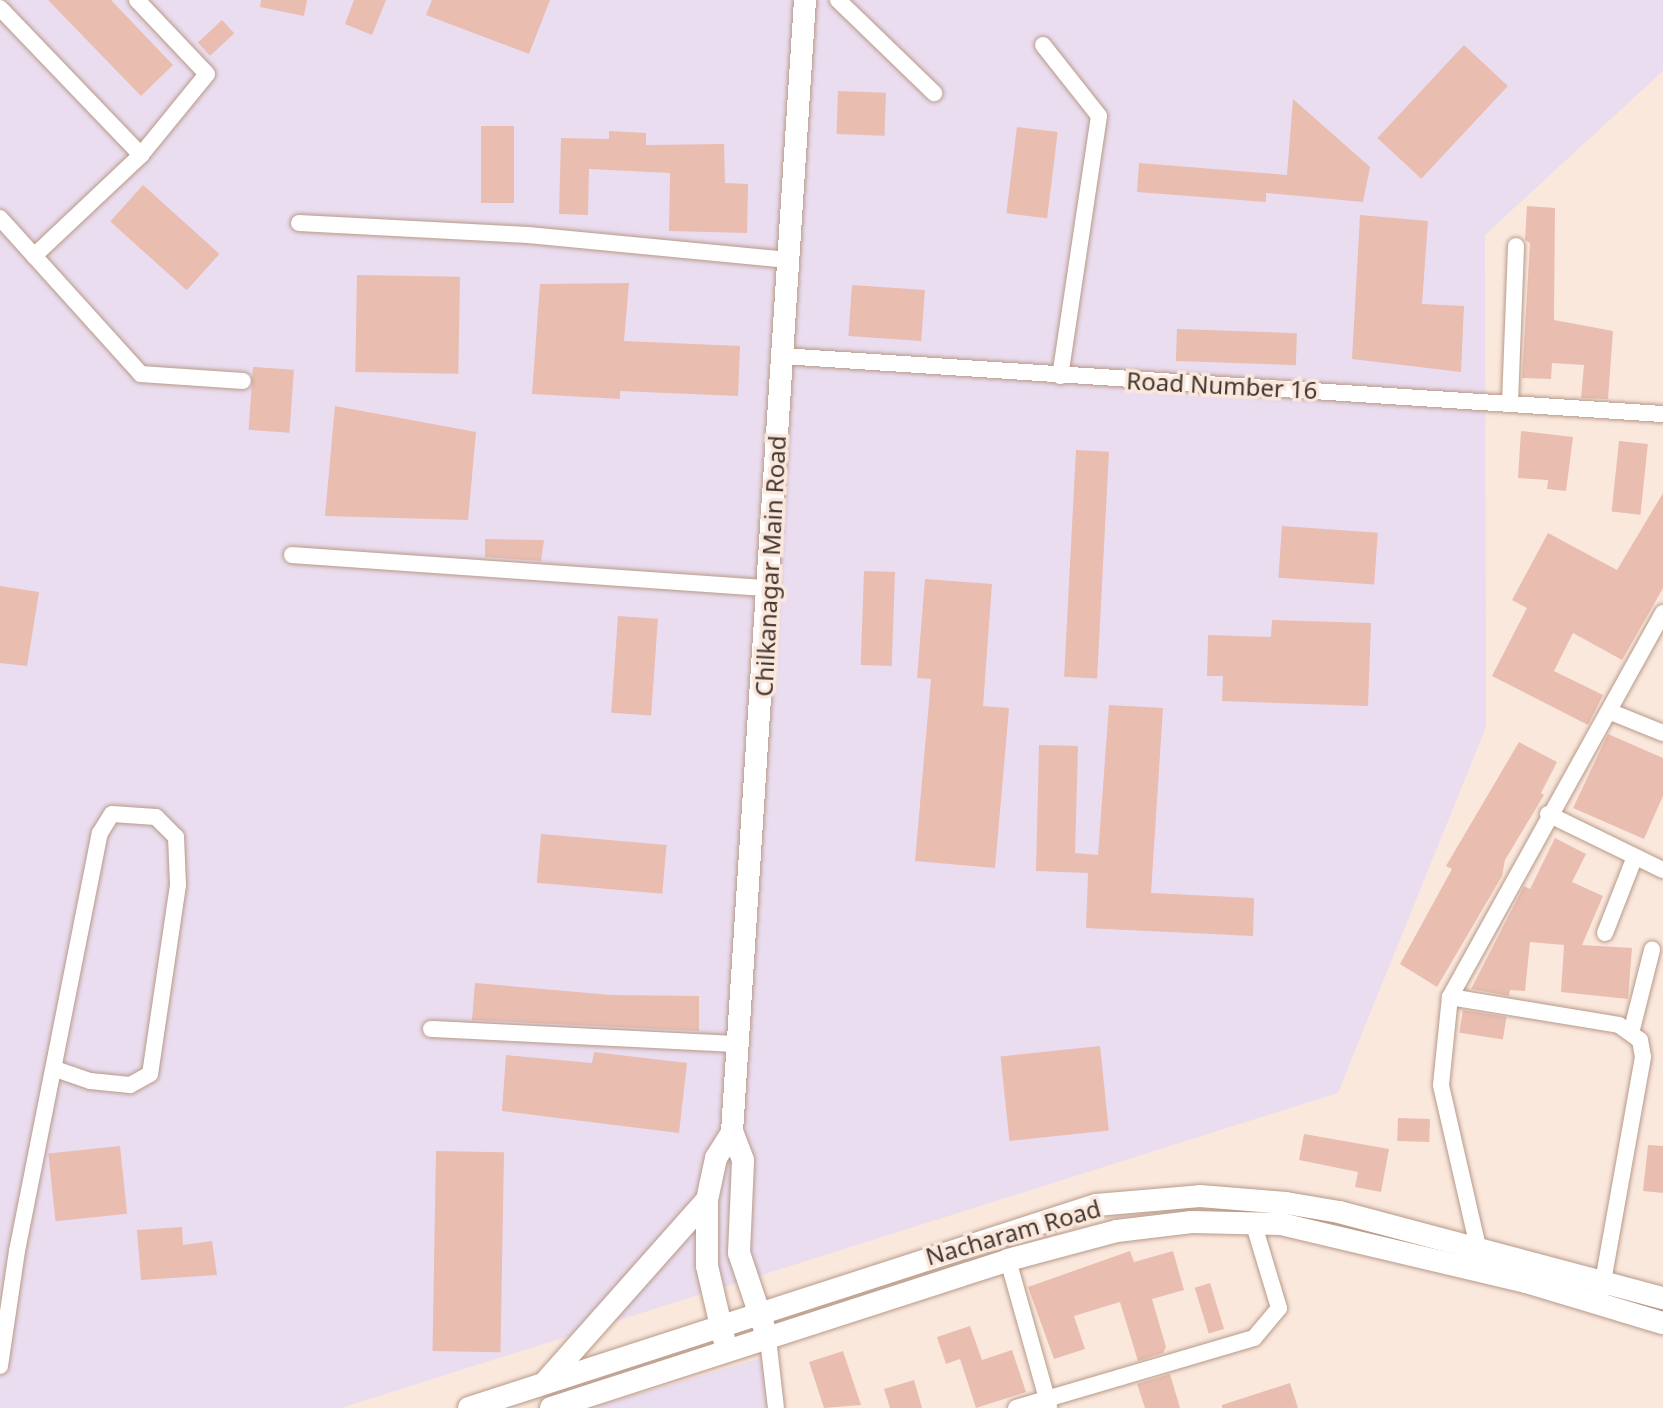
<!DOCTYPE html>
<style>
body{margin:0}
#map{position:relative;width:1663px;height:1408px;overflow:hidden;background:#fbe8dd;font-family:"Noto Sans",sans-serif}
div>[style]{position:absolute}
.industrial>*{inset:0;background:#ebddf0}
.building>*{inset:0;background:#e9bdb0;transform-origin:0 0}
.roads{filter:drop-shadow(0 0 2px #b79a88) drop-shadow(0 0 2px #b79a88)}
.minor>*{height:16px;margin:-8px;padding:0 8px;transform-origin:8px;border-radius:8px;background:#fff}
.secondary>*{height:22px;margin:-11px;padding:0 11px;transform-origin:11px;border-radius:11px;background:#fff}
span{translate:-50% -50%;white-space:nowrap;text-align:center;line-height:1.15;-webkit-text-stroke:7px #fbe8dd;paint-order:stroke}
.street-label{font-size:24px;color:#41352e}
</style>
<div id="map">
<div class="industrial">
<div style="clip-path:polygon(0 0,1663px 0,1663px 71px,1485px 235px,1486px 727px,1338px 1093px,341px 1408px,0 1408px)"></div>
<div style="clip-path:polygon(765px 1357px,768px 1408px,590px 1408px)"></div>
</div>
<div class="building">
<div style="clip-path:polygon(48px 0,111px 0,173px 65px,141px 96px)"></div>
<div style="clip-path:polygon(261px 0,307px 0,304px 16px,260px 7px)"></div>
<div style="clip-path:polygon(354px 0,386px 0,372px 35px,345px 24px)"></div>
<div style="clip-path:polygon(432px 0,550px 0,529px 54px,426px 15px)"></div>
<div style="left:222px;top:20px;width:18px;height:33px;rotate:47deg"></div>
<div style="left:1464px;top:45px;width:60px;height:127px;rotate:43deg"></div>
<div style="left:838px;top:91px;width:48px;height:43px;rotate:2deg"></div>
<div style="clip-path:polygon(1293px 99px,1370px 167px,1363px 202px,1266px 193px,1266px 202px,1137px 192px,1139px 163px,1287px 175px)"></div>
<div style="left:481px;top:126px;width:33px;height:77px"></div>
<div style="left:1017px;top:127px;width:41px;height:87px;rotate:7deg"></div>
<div style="clip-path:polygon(609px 131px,646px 133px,646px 145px,724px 144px,725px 183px,748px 184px,747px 233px,669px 231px,670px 173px,589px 169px,588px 215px,559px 214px,561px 138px,609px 139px)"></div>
<div style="left:143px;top:185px;width:103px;height:49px;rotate:42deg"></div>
<div style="clip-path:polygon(1527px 206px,1555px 208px,1554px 320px,1613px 331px,1608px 399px,1581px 398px,1584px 365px,1552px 363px,1551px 379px,1522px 378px,1530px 243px,1525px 240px)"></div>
<div style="clip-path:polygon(1360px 215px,1428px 221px,1422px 304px,1464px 306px,1461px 372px,1352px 359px)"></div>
<div style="left:357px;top:275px;width:103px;height:97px;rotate:1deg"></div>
<div style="clip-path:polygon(629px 283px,624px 341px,740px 346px,738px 396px,620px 391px,620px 399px,532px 394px,540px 284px)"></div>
<div style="left:852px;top:285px;width:73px;height:51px;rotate:4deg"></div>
<div style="left:1177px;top:329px;width:120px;height:32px;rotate:2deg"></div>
<div style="left:253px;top:367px;width:41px;height:63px;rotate:4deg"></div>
<div style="clip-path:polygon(335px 406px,476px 432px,468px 520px,325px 516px)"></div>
<div style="clip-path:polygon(1521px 431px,1573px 437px,1566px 491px,1547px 489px,1548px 480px,1518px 478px)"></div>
<div style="left:1619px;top:441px;width:29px;height:71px;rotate:6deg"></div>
<div style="left:1076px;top:450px;width:33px;height:227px;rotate:3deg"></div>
<div style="clip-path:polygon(1663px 493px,1663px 588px,1622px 660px,1573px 633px,1554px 671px,1603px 695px,1588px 725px,1492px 676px,1527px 608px,1512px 600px,1548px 533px,1617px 570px)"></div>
<div style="left:1282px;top:526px;width:96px;height:52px;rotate:4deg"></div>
<div style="clip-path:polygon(485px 539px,544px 540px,541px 561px,485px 557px)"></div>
<div style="left:864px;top:571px;width:31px;height:94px;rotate:2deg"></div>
<div style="clip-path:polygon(925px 579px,992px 584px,983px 706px,1009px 708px,995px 868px,915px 861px,931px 679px,917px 678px)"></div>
<div style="clip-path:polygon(0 586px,39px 592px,27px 666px,0 663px)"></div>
<div style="left:618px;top:616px;width:40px;height:97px;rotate:4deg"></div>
<div style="clip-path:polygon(1272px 620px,1371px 623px,1368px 706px,1222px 701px,1223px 676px,1207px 676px,1208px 635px,1271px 637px)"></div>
<div style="clip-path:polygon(1109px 705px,1163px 708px,1151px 893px,1254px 898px,1253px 936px,1086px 928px,1088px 873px,1036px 871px,1039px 745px,1078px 746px,1075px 853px,1098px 855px)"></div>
<div style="clip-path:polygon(1608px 734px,1663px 758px,1663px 796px,1644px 839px,1573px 808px)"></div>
<div style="clip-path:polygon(1519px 742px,1557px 762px,1541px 793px,1544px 795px,1505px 860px,1502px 876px,1437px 987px,1400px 964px,1452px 869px,1446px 866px)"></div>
<div style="left:541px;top:834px;width:126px;height:49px;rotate:5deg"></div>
<div style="clip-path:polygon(1555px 838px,1586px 854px,1572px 882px,1603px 896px,1582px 945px,1632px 948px,1628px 999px,1561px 992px,1564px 945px,1530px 942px,1525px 991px,1510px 990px,1509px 996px,1471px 989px,1524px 886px,1530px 889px)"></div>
<div style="clip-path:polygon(475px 983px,611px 995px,699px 996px,699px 1031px,472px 1020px)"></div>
<div style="left:1463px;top:1010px;width:44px;height:23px;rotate:9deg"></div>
<div style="left:1100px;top:1046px;width:85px;height:100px;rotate:84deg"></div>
<div style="clip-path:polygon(594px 1052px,687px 1063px,679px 1133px,502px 1111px,506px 1055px,592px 1063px)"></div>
<div style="left:1398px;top:1118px;width:32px;height:23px;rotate:2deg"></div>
<div style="clip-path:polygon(1304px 1134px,1389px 1149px,1381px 1192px,1355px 1187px,1358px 1172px,1299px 1160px)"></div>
<div style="clip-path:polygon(1648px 1145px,1663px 1146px,1663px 1193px,1643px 1191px)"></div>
<div style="left:120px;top:1146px;width:68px;height:72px;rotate:84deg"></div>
<div style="left:436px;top:1151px;width:68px;height:200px;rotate:1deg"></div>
<div style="clip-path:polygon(182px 1227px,183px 1245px,212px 1241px,217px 1275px,141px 1280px,137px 1230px)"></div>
<div style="clip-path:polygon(1130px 1251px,1134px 1262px,1173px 1251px,1184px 1290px,1152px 1299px,1166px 1347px,1163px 1353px,1138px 1361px,1120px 1302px,1074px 1316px,1085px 1349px,1054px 1359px,1028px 1287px)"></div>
<div style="left:1210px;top:1283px;width:48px;height:16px;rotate:73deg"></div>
<div style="clip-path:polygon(970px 1326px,982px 1360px,1012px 1350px,1026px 1392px,976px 1408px,960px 1359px,946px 1364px,937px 1337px)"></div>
<div style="clip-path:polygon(843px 1351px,861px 1405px,824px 1408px,809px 1362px)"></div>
<div style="clip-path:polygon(1170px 1374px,1180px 1408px,1145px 1408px,1137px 1384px)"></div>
<div style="clip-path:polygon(914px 1380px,922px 1408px,890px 1408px,884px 1389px)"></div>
<div style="clip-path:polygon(1290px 1383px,1298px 1408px,1222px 1408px,1222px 1405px)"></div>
</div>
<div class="roads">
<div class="minor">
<div style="left:838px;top:0;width:134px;rotate:44.1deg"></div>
<div style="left:0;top:8px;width:204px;rotate:46.2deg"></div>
<div style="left:1043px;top:45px;width:90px;rotate:51.7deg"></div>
<div style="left:1099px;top:116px;width:263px;rotate:98.5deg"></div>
<div style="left:0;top:218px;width:210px;rotate:47.9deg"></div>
<div style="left:141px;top:374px;width:102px;rotate:3.9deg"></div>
<div style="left:299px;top:223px;width:229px;rotate:3deg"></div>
<div style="left:528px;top:235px;width:259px;rotate:5.5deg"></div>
<div style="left:34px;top:256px;width:147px;rotate:-43.3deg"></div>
<div style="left:141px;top:155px;width:104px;rotate:-50.8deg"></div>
<div style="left:207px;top:74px;width:102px;rotate:-133.4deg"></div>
<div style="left:782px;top:356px;width:883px;rotate:3.77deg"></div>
<div style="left:1510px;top:403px;width:157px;rotate:-87.8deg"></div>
<div style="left:292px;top:555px;width:476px;rotate:4deg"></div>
<div style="left:1611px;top:712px;width:56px;rotate:22deg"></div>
<div style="left:1548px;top:814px;width:128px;rotate:26deg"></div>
<div style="left:1605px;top:933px;width:79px;rotate:-68.6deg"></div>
<div style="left:1450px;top:997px;width:171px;rotate:9.4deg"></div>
<div style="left:1619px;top:1025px;width:26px;rotate:36deg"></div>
<div style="left:1640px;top:1040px;width:17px;rotate:80deg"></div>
<div style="left:1643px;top:1057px;width:239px;rotate:100.1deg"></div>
<div style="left:431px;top:1029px;width:307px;rotate:2.8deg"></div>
<div style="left:1631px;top:1033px;width:86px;rotate:-75.8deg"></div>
<div style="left:1478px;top:1247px;width:166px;rotate:-102.9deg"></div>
<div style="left:1441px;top:1085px;width:88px;rotate:-84.2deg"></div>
<div style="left:1450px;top:997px;width:439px;rotate:-61deg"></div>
<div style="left:1008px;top:1260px;width:152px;rotate:74.3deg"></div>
<div style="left:768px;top:1339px;width:69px;rotate:83.4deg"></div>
<div style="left:0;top:1366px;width:116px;rotate:-81.6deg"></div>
<div style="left:17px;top:1251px;width:426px;rotate:-78.8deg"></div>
<div style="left:100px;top:833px;width:22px;rotate:-58deg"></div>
<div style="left:112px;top:814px;width:44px;rotate:3.9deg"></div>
<div style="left:156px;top:817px;width:28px;rotate:45deg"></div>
<div style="left:176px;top:837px;width:48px;rotate:87.6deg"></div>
<div style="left:178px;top:885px;width:191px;rotate:98.4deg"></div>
<div style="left:150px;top:1074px;width:23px;rotate:151deg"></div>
<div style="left:130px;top:1085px;width:40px;rotate:-174.3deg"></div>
<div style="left:90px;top:1081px;width:36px;rotate:-161deg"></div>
<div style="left:1016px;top:1408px;width:248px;rotate:-16.4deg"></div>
<div style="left:1254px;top:1338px;width:39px;rotate:-50deg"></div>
<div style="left:1279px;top:1308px;width:87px;rotate:-106.8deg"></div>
</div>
<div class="secondary">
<div style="left:724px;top:1339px;width:75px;rotate:-103.1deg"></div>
<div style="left:707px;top:1266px;width:66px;rotate:-90deg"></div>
<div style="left:707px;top:1200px;width:43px;rotate:-77.9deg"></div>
<div style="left:716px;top:1158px;width:31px;rotate:-58deg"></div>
<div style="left:768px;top:1339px;width:91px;rotate:-108.6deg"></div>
<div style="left:739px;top:1253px;width:93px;rotate:-87.5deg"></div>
<div style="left:743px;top:1160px;width:30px;rotate:-111deg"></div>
<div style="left:732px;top:1132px;width:1134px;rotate:-86.31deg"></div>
<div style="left:547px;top:1380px;width:241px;rotate:-48.4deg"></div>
<div style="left:469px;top:1408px;width:659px;rotate:-17.94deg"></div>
<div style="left:1096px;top:1205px;width:104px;rotate:-4.9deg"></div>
<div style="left:1200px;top:1196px;width:86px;rotate:4.7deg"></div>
<div style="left:1286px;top:1203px;width:54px;rotate:9.6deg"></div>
<div style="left:1339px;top:1212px;width:335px;rotate:14.9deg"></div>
<div style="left:551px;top:1408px;width:480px;rotate:-17.9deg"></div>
<div style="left:1008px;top:1260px;width:113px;rotate:-14.9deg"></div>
<div style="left:1117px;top:1231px;width:75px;rotate:-6.9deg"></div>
<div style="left:1191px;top:1222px;width:90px;rotate:1.3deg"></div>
<div style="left:1281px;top:1224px;width:252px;rotate:13.3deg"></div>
<div style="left:1526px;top:1282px;width:143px;rotate:16.7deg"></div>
</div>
</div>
<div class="street-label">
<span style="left:1222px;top:385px;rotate:3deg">Road Number 16</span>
<span style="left:770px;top:566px;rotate:-87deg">Chilkanagar Main Road</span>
<span style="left:1013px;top:1232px;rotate:-16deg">Nacharam Road</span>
</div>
</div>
